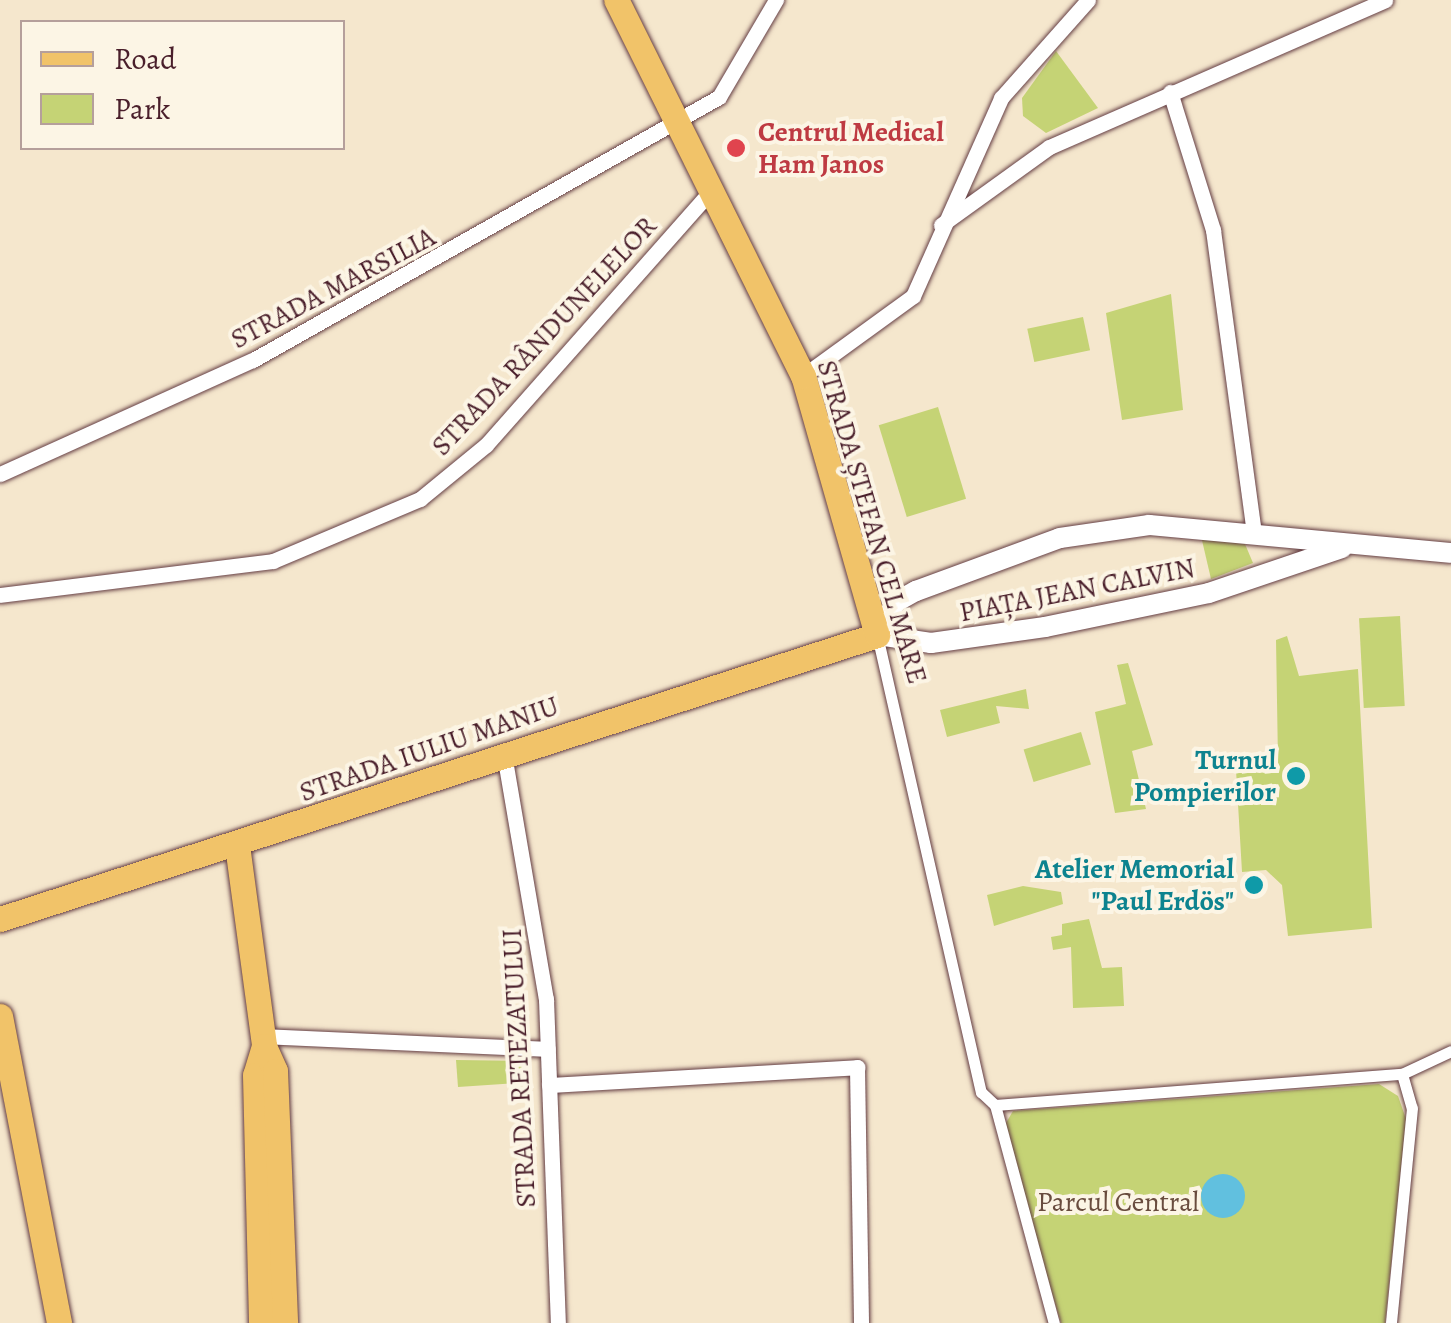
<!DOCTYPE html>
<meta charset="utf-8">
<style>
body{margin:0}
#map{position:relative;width:1451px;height:1323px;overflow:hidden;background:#f5e7cd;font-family:Alegreya,serif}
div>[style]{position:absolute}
.green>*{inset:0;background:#c5d375;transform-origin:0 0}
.water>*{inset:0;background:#61c0df}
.round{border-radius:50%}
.roads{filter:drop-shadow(0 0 2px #643d43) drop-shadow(0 0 2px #643d43)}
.pedestrian>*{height:11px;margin:-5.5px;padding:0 5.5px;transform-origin:5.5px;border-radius:5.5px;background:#fff}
.minor>*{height:15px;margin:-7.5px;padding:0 7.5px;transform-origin:7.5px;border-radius:7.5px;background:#fff}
.tertiary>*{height:20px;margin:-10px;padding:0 10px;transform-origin:10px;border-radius:10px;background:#fff}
.primary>*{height:25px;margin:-12.5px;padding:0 12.5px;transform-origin:12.5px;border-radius:12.5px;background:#f1c369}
.dots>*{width:28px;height:28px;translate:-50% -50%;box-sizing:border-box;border:5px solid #fcf5e5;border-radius:50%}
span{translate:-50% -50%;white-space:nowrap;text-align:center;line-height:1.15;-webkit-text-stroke:8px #fcf5e5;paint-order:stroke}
.health-label{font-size:28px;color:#be3a42;font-weight:700}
.left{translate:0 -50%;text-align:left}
.street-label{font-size:28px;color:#4a1f2b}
.culture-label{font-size:28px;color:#0d838f;font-weight:700}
.right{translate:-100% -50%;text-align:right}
.park-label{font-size:28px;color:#694c3e}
.legend{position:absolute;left:20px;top:20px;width:325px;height:130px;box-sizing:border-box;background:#fcf5e5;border:2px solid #b59f9b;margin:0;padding:12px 18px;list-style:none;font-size:30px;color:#4a1f2b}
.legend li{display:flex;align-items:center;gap:20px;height:50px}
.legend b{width:50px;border:2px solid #b59f9b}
</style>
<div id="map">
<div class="green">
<div style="clip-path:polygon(1056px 51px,1098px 108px,1046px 133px,1023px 116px,1022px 98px)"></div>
<div style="clip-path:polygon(1171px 294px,1183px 410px,1122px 420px,1106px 313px)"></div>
<div style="left:1083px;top:317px;width:34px;height:57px;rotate:78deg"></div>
<div style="left:938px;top:407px;width:96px;height:62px;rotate:73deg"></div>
<div style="clip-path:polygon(1201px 536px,1245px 544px,1253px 563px,1211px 579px)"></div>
<div style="left:1400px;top:616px;width:90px;height:41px;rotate:87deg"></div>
<div style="clip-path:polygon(1287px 636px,1299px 676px,1358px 669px,1372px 928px,1288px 936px,1282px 885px,1266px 870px,1242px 872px,1236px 770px,1278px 762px,1276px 640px)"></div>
<div style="clip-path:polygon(1128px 663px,1153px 745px,1132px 751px,1146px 809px,1115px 813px,1095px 712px,1126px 704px,1117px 665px)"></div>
<div style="clip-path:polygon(1026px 689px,1029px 709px,996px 706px,1000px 723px,947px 737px,940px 710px)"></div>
<div style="left:1081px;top:732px;width:34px;height:60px;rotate:73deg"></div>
<div style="clip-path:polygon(1023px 886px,1061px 892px,1063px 904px,994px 926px,987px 895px)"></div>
<div style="clip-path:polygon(1089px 919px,1102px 968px,1122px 967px,1124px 1006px,1073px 1008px,1071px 947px,1053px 950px,1051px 937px,1062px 935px,1062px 924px)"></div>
<div style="clip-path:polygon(456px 1060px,530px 1061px,532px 1082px,458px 1087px)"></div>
<div style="clip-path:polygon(1379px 1084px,1398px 1096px,1406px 1119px,1385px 1323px,1061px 1323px,1003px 1128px,1013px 1111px)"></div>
</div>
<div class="water">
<div class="round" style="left:1201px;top:1174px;width:44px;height:44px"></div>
</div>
<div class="roads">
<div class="pedestrian">
<div style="left:877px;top:635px;width:469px;rotate:77.2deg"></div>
<div style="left:981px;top:1092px;width:19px;rotate:43deg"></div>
<div style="left:995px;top:1105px;width:226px;rotate:74.9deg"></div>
<div style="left:1402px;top:1074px;width:54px;rotate:-25.1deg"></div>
<div style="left:995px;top:1105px;width:408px;rotate:-4.4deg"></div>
<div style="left:1402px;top:1074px;width:35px;rotate:74deg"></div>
<div style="left:1412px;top:1108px;width:216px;rotate:95.6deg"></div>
</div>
<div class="minor">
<div style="left:1170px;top:92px;width:145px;rotate:72.7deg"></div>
<div style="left:1213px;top:230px;width:307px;rotate:82.3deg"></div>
<div style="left:941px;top:225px;width:133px;rotate:-35.8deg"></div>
<div style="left:1049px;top:147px;width:367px;rotate:-23.6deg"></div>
<div style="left:803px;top:376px;width:136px;rotate:-36deg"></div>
<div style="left:913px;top:296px;width:217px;rotate:-66deg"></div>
<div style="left:1001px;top:98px;width:131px;rotate:-48.4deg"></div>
<div style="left:0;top:474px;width:277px;rotate:-24.3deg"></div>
<div style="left:253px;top:360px;width:535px;rotate:-29.44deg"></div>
<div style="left:719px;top:97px;width:113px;rotate:-59.6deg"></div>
<div style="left:0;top:595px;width:275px;rotate:-7.1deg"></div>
<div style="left:273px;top:561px;width:160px;rotate:-22.9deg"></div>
<div style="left:420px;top:499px;width:85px;rotate:-39.3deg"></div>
<div style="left:486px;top:445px;width:339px;rotate:-48.5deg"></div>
<div style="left:504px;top:754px;width:249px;rotate:80.3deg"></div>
<div style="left:546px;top:999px;width:324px;rotate:87.9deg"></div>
<div style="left:263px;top:1036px;width:285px;rotate:2.6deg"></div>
<div style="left:549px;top:1085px;width:309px;rotate:-3.3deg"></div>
<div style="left:857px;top:1067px;width:256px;rotate:89.1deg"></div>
</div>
<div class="tertiary">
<div style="left:1342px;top:548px;width:140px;rotate:161.3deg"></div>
<div style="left:1209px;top:593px;width:167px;rotate:168.3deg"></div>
<div style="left:1045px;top:627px;width:115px;rotate:172deg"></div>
<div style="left:931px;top:643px;width:55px;rotate:-171.6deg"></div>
<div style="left:877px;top:635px;width:38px;rotate:-60deg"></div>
<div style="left:896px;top:602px;width:23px;rotate:-29deg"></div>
<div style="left:916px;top:591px;width:153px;rotate:-20.2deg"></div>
<div style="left:1060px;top:538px;width:90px;rotate:-8.3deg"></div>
<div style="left:1149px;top:525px;width:303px;rotate:5.3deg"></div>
</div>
<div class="primary">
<div style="left:237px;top:845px;width:203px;rotate:82.3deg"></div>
<div style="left:264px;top:1046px;width:30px;rotate:107deg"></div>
<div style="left:255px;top:1075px;width:248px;rotate:88.6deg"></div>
<div style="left:0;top:919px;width:922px;rotate:-17.94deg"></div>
<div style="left:877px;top:635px;width:269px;rotate:-105.9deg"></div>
<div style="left:803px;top:376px;width:420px;rotate:-116.4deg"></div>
<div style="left:0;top:1016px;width:313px;rotate:79.1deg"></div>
<div style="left:264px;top:1046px;width:27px;rotate:66deg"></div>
<div style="left:275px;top:1071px;width:252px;rotate:87.7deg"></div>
</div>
</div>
<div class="dots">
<div style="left:736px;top:148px;background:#e0444e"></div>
<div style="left:1296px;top:776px;background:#0f9aa8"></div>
<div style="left:1254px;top:885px;background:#0f9aa8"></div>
</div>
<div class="health-label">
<span class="left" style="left:758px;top:148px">Centrul Medical<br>Ham Janos</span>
</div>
<div class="street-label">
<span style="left:333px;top:288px;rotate:-28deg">STRADA MARSILIA</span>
<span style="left:544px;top:336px;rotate:-47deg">STRADA RÂNDUNELELOR</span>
<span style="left:872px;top:522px;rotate:74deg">STRADA ȘTEFAN CEL MARE</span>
<span style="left:1077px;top:590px;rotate:-11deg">PIAȚA JEAN CALVIN</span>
<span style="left:429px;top:749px;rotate:-19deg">STRADA IULIU MANIU</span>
<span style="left:519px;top:1068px;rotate:-93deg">STRADA RETEZATULUI</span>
</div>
<div class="culture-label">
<span class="right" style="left:1276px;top:776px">Turnul<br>Pompierilor</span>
<span class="right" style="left:1234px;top:885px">Atelier Memorial<br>"Paul Erdös"</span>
</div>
<div class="park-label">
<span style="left:1118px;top:1202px">Parcul Central</span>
</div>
<ul class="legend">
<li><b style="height:12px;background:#f1c369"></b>Road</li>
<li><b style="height:28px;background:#c5d375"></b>Park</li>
</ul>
</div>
